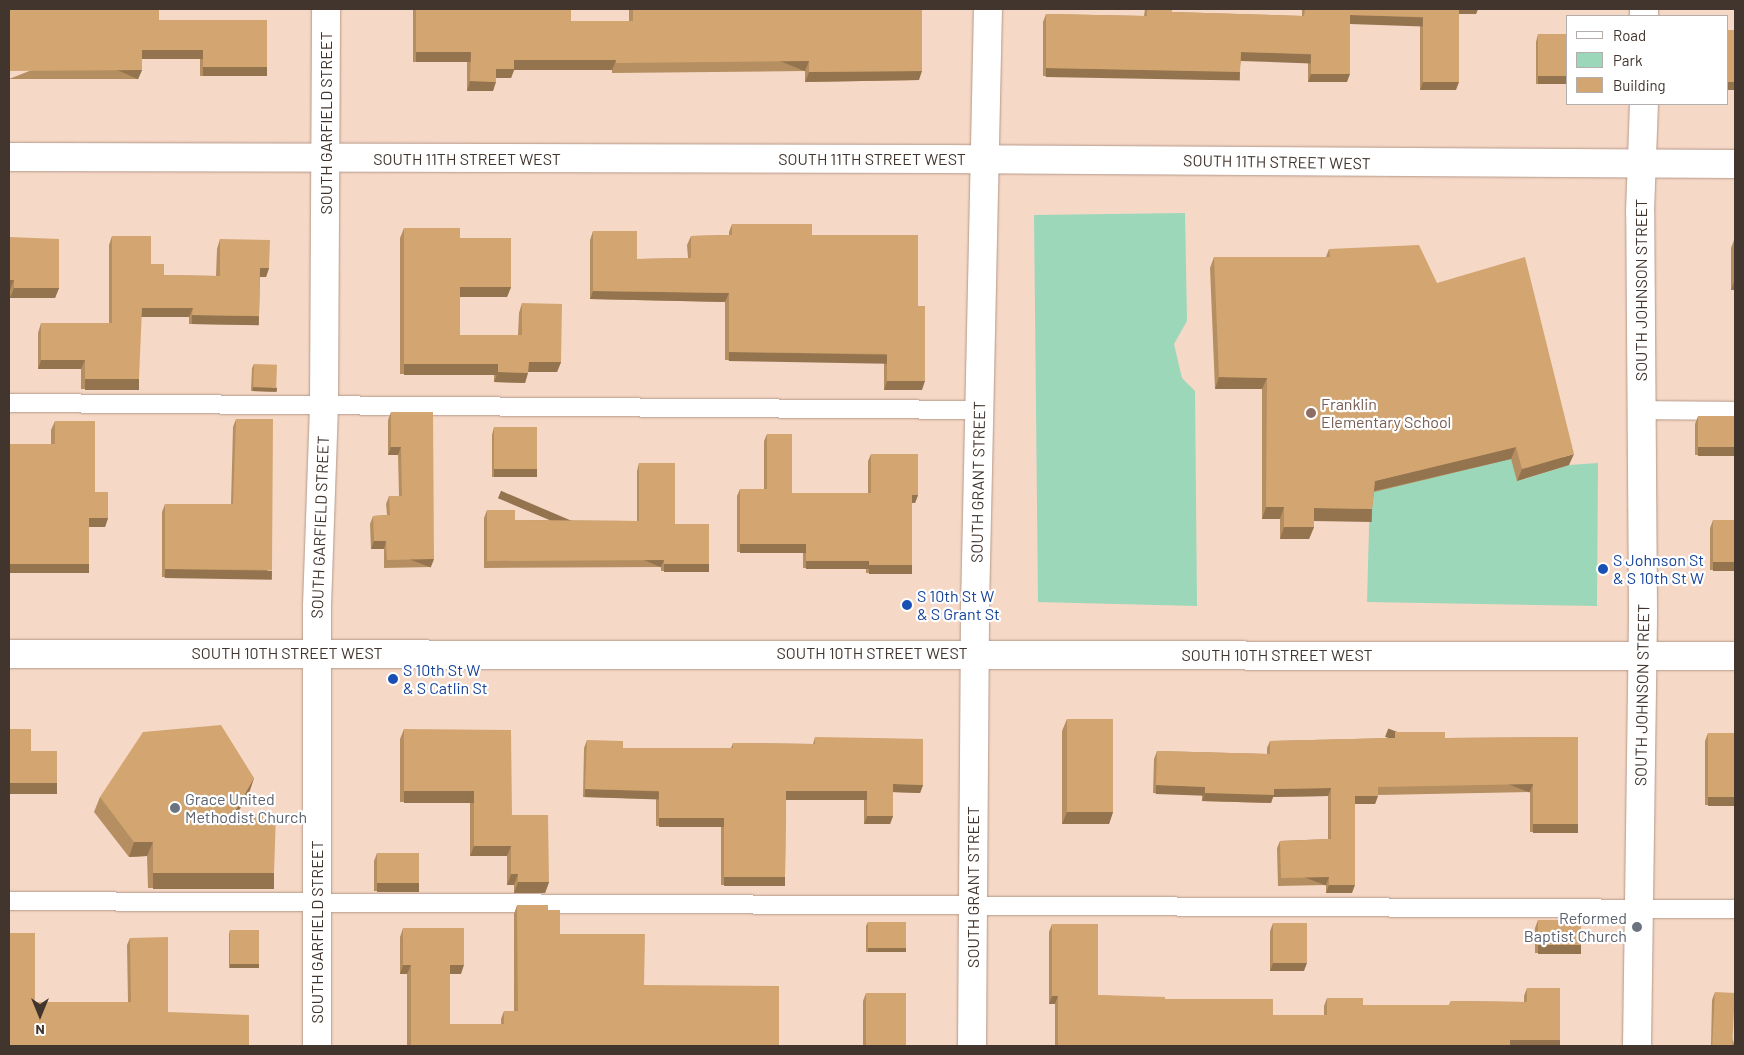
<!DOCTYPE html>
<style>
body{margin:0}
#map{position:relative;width:1744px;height:1055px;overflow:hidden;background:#f6d8c7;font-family:Barlow,sans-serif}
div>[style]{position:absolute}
.green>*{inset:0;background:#9cd7ba}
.roads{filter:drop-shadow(0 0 1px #b49888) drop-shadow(0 0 1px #b49888)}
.service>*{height:18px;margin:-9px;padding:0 9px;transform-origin:9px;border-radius:9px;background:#fff}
.minor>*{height:28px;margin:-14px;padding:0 14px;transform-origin:14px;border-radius:14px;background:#fff}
.tertiary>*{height:28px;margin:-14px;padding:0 14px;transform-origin:14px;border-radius:14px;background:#fff}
.wall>*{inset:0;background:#b58f61}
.shaded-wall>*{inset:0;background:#94744f;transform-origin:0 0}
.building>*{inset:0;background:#d3a671;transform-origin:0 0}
.dots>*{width:14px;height:14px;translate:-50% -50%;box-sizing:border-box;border:2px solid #fff;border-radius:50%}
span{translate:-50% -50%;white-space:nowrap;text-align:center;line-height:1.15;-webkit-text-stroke:4.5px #fff;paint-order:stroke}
.street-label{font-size:16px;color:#41352e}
.education-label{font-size:16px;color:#785e54}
.left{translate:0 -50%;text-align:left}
.transit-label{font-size:16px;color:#164399}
.worship-label{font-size:16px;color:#5b616d}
.right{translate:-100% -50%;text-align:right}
.frame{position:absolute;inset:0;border:10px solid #41352e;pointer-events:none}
.legend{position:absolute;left:1566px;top:15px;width:162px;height:90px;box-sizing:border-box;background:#fff;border:1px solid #b3aeab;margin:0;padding:6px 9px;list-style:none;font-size:15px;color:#41352e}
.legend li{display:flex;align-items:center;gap:10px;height:25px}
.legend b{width:25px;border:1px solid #b3aeab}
.north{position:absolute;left:15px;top:990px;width:50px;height:50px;-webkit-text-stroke:4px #fff;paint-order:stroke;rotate:180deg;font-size:14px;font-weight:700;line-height:20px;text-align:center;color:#41352e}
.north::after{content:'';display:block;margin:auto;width:18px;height:22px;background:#41352e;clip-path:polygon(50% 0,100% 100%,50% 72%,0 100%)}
</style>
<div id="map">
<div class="green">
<div style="clip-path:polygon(1185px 213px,1187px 321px,1174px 344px,1182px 378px,1195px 391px,1197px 606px,1038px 602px,1034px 215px)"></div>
<div style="clip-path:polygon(1511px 459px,1518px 481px,1569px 465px,1598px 463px,1597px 606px,1367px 602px,1370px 492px)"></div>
</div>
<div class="roads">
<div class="service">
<div style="left:9px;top:403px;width:971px;rotate:0.41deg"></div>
<div style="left:1641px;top:410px;width:94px;rotate:0.6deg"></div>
<div style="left:9px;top:901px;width:1726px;rotate:0.27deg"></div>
</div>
<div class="minor">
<div style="left:9px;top:157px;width:934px;rotate:0.12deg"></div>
<div style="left:943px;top:159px;width:792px;rotate:0.36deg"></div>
<div style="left:9px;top:654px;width:1726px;rotate:0.07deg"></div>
<div style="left:317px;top:1046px;width:440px;rotate:-90deg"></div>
<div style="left:317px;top:606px;width:202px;rotate:-88deg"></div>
<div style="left:324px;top:404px;width:395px;rotate:-89.7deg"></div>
<div style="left:972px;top:1046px;width:438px;rotate:-89.6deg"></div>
<div style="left:975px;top:608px;width:599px;rotate:-88.76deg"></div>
</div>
<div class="tertiary">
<div style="left:1644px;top:16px;width:7px;rotate:-90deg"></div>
<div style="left:1637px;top:1046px;width:435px;rotate:-89.2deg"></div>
<div style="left:1643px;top:611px;width:399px;rotate:-90.4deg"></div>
<div style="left:1640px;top:212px;width:108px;rotate:-87.9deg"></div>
</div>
</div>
<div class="wall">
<div style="clip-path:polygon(413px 9px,571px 9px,571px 21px,629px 21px,629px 9px,922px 9px,919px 80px,805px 82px,805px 71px,612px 73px,612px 70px,514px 70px,511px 78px,496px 78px,493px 91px,467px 91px,467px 62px,413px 62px)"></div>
<div style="clip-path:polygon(1145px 9px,1172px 9px,1172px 12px,1302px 16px,1302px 9px,1478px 9px,1476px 14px,1459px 14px,1456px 90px,1420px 90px,1420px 25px,1350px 23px,1347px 82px,1308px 82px,1308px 62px,1241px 60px,1238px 80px,1043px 76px,1043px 22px,1046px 14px,1144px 16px)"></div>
<div style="clip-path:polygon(159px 20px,267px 67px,264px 76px,200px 76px,200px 58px,142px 58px,142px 70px,138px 79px,9px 79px)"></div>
<div style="clip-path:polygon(1538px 34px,1568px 84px,1536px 84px,1536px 42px)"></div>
<div style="clip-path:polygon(732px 224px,812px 235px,918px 306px,922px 390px,884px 390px,884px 362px,725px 360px,725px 302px,590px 299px,590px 240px,593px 231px,637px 259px,688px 258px,687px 245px,691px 236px,729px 235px,729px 232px)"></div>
<div style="clip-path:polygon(404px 228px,460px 238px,511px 287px,507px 297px,460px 297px,460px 335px,518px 335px,519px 313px,522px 303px,561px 362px,557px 372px,528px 372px,525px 383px,494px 382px,494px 374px,400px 374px,400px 238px)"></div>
<div style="clip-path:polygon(112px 236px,151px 264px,164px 275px,216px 276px,217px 249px,220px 239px,269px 268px,266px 277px,260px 277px,259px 316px,256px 325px,189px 324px,189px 317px,141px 317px,136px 389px,81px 389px,81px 369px,38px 369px,38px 333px,41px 323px,109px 323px,109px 245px)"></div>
<div style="clip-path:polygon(9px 237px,59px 288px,55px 298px,10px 298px,10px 290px,9px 290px)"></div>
<div style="clip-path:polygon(1734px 240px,1735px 290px,1731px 290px,1731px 248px)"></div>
<div style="clip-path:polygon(1329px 249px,1437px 283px,1569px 465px,1517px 481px,1511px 459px,1374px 492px,1372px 509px,1368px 521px,1314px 520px,1314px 527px,1309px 539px,1280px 539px,1280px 519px,1262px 519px,1262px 389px,1215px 389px,1210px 268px,1214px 257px,1326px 257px)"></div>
<div style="clip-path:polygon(254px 364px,276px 392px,251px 391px,252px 368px)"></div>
<div style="clip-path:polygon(391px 412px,433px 412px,431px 567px,384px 568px,384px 549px,371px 549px,370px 524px,373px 516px,387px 515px,386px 504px,389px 496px,399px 496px,398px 455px,388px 455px,388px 420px)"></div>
<div style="clip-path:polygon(1698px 416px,1735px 455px,1695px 455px,1695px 424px)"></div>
<div style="clip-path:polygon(236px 419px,269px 578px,162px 577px,162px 512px,165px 504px,231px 504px,233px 427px)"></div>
<div style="clip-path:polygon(55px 421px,95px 492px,108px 518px,105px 527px,89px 527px,86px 573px,9px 573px,51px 444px,51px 430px)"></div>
<div style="clip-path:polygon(494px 427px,537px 469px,534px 477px,492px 477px,492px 435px)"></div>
<div style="clip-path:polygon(767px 434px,792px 493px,868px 493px,868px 461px,871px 454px,918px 495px,915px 503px,912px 503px,912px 565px,909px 573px,866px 573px,866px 568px,803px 568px,803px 552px,737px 552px,737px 496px,740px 489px,764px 489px,764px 441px)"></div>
<div style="clip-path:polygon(639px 463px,675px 524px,709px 564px,706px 571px,661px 571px,661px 567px,484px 568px,484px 518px,487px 510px,515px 520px,637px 521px,637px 471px)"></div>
<div style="clip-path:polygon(1713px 520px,1735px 570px,1710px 570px,1710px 528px)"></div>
<div style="clip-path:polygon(1067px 719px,1113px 812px,1109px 824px,1062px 824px,1062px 731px)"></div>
<div style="clip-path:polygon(404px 729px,512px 815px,549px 882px,545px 893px,514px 893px,514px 885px,507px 885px,507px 856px,470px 856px,470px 802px,400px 802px,400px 739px)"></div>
<div style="clip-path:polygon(1395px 732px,1445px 738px,1578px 737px,1576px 832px,1530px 832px,1530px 792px,1378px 795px,1375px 804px,1355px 804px,1352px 893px,1326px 893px,1326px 885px,1278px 886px,1277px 848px,1280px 841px,1328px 839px,1328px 796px,1273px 797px,1271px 803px,1202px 801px,1202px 795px,1153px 793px,1154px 759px,1157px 751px,1267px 754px,1267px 748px,1270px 741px,1393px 738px)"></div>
<div style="clip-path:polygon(1708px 733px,1735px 805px,1705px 805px,1705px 741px)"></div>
<div style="clip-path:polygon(815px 737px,923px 785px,920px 793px,893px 792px,893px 816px,890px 824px,864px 824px,864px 799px,786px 799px,785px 877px,782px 885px,721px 885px,721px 826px,656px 826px,656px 799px,583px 797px,584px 748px,587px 740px,623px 748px,731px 748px,733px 743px,813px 744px)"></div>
<div style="clip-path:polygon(254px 778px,249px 793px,236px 815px,269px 888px,148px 888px,147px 856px,129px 857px,94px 812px,100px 797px)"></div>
<div style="clip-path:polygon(377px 853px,416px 891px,374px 891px,374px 861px)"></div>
<div style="clip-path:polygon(517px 905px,548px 910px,560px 934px,644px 985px,779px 1046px,407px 1046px,407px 974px,400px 974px,400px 937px,403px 928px,461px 974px,450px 974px,450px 1024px,501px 1024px,501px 1019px,504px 1011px,514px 1011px,514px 914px)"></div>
<div style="clip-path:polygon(1538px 920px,1578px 953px,1535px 953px,1535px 928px)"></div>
<div style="clip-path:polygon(868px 922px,905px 952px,866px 952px,866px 926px)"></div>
<div style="clip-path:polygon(1273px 923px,1304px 971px,1270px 971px,1270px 931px)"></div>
<div style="clip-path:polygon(1052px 924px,1098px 995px,1165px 999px,1273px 1015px,1324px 1015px,1324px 1006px,1327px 998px,1363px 1005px,1449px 1005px,1451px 1001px,1524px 1002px,1524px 996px,1527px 988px,1558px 1046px,1055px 1046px,1055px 1004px,1049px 1004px,1049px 932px)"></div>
<div style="clip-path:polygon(230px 930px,257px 968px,229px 968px,229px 934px)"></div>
<div style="clip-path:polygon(130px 938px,168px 1012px,35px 1002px,128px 1002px,127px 945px)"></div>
<div style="clip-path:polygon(1715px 992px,1735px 1046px,1711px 1046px,1712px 1000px)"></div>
<div style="clip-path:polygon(866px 993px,906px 1046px,863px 1046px,863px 1001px)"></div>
</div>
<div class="shaded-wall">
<div style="clip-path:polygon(1458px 9px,1478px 9px,1476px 14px,1456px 14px)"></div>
<div style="left:1350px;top:15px;width:73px;height:9px;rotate:2deg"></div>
<div style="left:142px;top:50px;width:61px;height:9px"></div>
<div style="left:416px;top:52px;width:55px;height:10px"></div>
<div style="left:1241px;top:52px;width:70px;height:9px;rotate:2deg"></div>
<div style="clip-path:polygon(514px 60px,616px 60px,612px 70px,514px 70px,511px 78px,493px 78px,496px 69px)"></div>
<div style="left:809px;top:61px;width:11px;height:193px;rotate:112deg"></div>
<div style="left:203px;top:67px;width:64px;height:9px"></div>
<div style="left:1046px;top:68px;width:194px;height:9px;rotate:1deg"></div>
<div style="left:142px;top:70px;width:10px;height:133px;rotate:114deg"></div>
<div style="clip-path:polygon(922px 71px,919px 80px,805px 82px,809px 72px)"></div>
<div style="clip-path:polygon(1311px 74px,1350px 74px,1347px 82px,1308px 82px)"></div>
<div style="left:1538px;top:76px;width:30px;height:8px"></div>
<div style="clip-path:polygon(470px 81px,496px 82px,493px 91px,467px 91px)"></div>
<div style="clip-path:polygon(1423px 82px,1459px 82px,1456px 90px,1420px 90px)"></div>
<div style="left:1728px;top:82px;width:7px;height:8px"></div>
<div style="clip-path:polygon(260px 268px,269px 268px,266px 277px,257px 277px)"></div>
<div style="clip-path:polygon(9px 280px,14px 280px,10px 290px,9px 290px)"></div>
<div style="clip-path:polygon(1734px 282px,1735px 282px,1735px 290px,1731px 290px)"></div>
<div style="clip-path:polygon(460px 287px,511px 287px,507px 297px,456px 297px)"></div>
<div style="clip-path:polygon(14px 288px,59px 288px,55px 298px,10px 298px)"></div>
<div style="clip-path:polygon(593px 291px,729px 293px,725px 302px,590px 299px)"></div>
<div style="clip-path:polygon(142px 308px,193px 308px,189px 317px,138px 317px)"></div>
<div style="left:192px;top:315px;width:67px;height:9px;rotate:1deg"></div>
<div style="left:729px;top:352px;width:158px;height:9px;rotate:1deg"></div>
<div style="clip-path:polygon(41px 360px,85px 360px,81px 369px,38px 369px)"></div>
<div style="clip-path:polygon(529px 362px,561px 362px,557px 372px,525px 372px)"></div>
<div style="left:404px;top:364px;width:94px;height:11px"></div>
<div style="clip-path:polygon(498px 372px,528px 373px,525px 383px,494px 382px)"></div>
<div style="clip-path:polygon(1219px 377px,1267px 378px,1262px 389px,1215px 389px)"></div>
<div style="left:85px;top:379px;width:54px;height:11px"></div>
<div style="clip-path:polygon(887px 381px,925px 381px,922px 390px,884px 390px)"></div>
<div style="left:253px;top:387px;width:24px;height:4px;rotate:2deg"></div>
<div style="clip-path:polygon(391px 447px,401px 447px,398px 455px,388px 455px)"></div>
<div style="clip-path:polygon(1516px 447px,1511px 459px,1370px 492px,1375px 481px)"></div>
<div style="left:1698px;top:447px;width:37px;height:9px"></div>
<div style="clip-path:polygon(1574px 454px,1569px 465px,1517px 481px,1522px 469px)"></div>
<div style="left:494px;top:469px;width:43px;height:8px"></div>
<div style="clip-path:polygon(912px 495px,918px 495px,915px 503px,909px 503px)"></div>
<div style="clip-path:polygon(1266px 507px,1284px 507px,1280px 519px,1262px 519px)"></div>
<div style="left:1314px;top:508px;width:58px;height:13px;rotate:1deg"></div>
<div style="clip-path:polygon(89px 518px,108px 518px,105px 527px,86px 527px)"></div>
<div style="clip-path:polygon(1284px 527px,1314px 527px,1309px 539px,1280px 539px)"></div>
<div style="clip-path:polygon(374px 541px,386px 541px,384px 549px,371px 549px)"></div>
<div style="left:740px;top:544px;width:66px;height:9px"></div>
<div style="left:434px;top:559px;width:9px;height:47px;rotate:111deg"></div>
<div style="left:664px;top:560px;width:8px;height:177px;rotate:113deg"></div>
<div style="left:806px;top:561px;width:63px;height:8px"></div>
<div style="left:1713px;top:562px;width:22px;height:9px"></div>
<div style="left:9px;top:564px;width:80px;height:9px"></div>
<div style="left:664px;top:564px;width:45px;height:8px"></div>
<div style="left:869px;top:565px;width:43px;height:9px"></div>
<div style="left:165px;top:569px;width:107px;height:9px;rotate:1deg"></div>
<div style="clip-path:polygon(254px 778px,249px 793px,228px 830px,233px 815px)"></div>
<div style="left:9px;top:783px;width:48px;height:11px"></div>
<div style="clip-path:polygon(893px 784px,923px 785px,920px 793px,890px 792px)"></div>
<div style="left:1533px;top:784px;width:9px;height:155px;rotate:111deg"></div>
<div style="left:1156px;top:785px;width:49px;height:9px;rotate:2deg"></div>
<div style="clip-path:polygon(1331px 788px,1328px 796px,1273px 797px,1271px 803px,1202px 801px,1205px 793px,1274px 789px)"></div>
<div style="left:585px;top:789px;width:74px;height:8px;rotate:2deg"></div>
<div style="left:404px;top:791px;width:70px;height:12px"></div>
<div style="left:786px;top:791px;width:81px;height:9px"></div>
<div style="clip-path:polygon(1355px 796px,1378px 796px,1375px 804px,1352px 804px)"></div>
<div style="left:1708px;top:797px;width:27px;height:9px"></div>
<div style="clip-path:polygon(1067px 812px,1113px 812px,1109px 824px,1062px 824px)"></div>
<div style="clip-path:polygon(867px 816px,893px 816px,890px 824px,864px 824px)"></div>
<div style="left:659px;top:818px;width:65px;height:9px"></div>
<div style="left:1533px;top:824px;width:45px;height:9px"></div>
<div style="clip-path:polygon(134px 842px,153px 842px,147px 856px,129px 857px)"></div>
<div style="clip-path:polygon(474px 846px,511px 846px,507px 856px,470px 856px)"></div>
<div style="left:153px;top:873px;width:121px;height:16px"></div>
<div style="clip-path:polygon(511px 874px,518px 874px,514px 885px,507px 885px)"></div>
<div style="left:724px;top:877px;width:61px;height:9px"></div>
<div style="left:1329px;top:877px;width:9px;height:48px;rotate:111deg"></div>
<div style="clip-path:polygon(518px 882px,549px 882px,545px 893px,514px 893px)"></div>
<div style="left:377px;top:883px;width:42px;height:9px"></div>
<div style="clip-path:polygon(1329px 885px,1355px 885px,1352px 893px,1326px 893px)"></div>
<div style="left:1538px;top:945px;width:43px;height:9px"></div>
<div style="left:868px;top:948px;width:38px;height:4px"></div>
<div style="clip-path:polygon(1273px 963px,1307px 963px,1304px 971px,1270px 971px)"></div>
<div style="left:230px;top:964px;width:29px;height:4px"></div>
<div style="clip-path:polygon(403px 965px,411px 965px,407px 974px,400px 974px)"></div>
<div style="clip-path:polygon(450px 965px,464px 965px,461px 974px,447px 974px)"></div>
<div style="clip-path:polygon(1052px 996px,1058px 996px,1055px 1004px,1049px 1004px)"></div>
<div style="left:1510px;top:1040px;width:50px;height:6px"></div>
</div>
<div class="building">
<div style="clip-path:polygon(9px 9px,159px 9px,159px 20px,267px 20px,267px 67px,203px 67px,203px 50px,142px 50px,142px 70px,9px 71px)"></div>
<div style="clip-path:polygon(416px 9px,571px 9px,571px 21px,633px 21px,633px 9px,922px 9px,922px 71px,809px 72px,809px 61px,616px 63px,616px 60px,514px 60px,514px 69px,496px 69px,496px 82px,470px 81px,471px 52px,416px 52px)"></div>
<div style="clip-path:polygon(1147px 9px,1172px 9px,1172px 12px,1304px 16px,1305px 9px,1459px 9px,1459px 82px,1423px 82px,1423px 17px,1350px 15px,1350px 74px,1311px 74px,1311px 54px,1241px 52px,1240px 72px,1046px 68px,1046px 14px,1147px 16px)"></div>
<div style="left:1728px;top:30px;width:7px;height:52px"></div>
<div style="left:1538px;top:34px;width:30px;height:42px"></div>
<div style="clip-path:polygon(732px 224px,812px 224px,812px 235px,918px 235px,918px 306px,925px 306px,925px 381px,887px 381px,887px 354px,729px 352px,729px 293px,593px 291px,593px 231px,637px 231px,637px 259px,691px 258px,691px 236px,732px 235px)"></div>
<div style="clip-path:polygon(404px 228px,460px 228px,460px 238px,511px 238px,511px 287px,460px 287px,460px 335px,522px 335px,522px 303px,562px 304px,561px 362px,529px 362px,528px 373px,498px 372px,498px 364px,404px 364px)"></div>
<div style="clip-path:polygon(112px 236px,151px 236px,151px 264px,164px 264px,164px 275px,220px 276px,220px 239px,270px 240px,269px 268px,260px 268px,259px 316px,192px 315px,193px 308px,142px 308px,139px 379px,85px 379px,85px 360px,41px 360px,41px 323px,112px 323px)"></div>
<div style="clip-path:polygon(9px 237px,59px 239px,59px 288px,14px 288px,14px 280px,9px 280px)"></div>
<div style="left:1734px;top:240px;width:1px;height:42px"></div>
<div style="clip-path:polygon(1419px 245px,1437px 283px,1525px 257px,1574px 454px,1522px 469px,1516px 447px,1375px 481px,1372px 509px,1314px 508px,1314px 527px,1284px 527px,1284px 507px,1266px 507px,1267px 378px,1219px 377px,1214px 257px,1330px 257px,1329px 249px)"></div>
<div style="left:254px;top:364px;width:23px;height:23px;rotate:2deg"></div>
<div style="clip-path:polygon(391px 412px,433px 412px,434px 559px,387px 560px,386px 541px,374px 541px,373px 516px,390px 515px,389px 496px,402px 496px,401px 447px,391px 447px)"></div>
<div style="left:1698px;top:416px;width:37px;height:31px"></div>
<div style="clip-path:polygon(236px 419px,273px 419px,272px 570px,165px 569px,165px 504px,233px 504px)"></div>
<div style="clip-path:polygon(55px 421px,95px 421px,95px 492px,108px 492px,108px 518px,89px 518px,89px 564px,9px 564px,9px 444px,55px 444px)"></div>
<div style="left:494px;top:427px;width:43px;height:42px"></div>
<div style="clip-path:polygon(767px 434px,792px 434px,792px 493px,871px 493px,871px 454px,918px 454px,918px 495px,912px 495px,912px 565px,869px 565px,869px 561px,806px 561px,806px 544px,740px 544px,740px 489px,767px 489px)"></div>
<div style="clip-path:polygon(639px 463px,675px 463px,675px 524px,709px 524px,709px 564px,664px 564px,664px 560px,487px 561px,487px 510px,515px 510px,515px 520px,639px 521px)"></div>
<div style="left:1713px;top:520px;width:22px;height:42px"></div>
<div style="left:1067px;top:719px;width:46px;height:93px"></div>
<div style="clip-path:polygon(221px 725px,254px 778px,233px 815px,276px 813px,274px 873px,153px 873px,153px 842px,134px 842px,100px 797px,143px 732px)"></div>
<div style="clip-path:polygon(9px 729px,31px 729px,31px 751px,57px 751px,57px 783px,9px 783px)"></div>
<div style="clip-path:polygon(404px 729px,511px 730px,512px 815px,548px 815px,549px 882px,518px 882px,518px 874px,511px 874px,511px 846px,474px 846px,474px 791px,404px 791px)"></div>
<div style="clip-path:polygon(1395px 732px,1445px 732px,1445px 738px,1578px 737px,1578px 824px,1533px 824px,1533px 784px,1378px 787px,1378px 796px,1355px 796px,1355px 885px,1329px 885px,1329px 877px,1281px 878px,1280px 841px,1331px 839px,1331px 788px,1274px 789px,1274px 795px,1205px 793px,1205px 787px,1156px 785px,1157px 751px,1270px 754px,1270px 741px,1395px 738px)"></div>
<div style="left:1708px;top:733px;width:27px;height:64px"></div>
<div style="clip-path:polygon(815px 737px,923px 739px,923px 785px,893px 784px,893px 816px,867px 816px,867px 791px,786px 791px,785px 877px,724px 877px,724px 818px,659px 818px,659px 791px,585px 789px,587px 740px,623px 741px,623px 748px,733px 748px,733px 743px,815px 744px)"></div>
<div style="left:377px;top:853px;width:42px;height:30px"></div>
<div style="clip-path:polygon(517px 905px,548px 905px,548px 910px,560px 910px,560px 934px,645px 934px,644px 985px,779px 986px,779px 1046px,411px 1046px,411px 965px,403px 965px,403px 928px,464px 928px,464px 965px,450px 965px,450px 1024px,504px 1024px,504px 1011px,518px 1011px)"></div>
<div style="left:1538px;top:920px;width:43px;height:25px"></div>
<div style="left:868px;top:922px;width:38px;height:26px"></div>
<div style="left:1273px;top:923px;width:34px;height:40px"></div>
<div style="clip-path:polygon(1052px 924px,1098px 924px,1098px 995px,1165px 997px,1165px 999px,1273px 999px,1273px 1015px,1327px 1015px,1327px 998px,1363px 998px,1363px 1005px,1450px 1005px,1451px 1001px,1527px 1002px,1527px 988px,1560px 988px,1560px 1040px,1510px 1040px,1510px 1046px,1058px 1046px,1058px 996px,1052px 996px)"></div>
<div style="left:230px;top:930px;width:29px;height:34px"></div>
<div style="clip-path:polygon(9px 933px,35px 933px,35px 1002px,131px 1002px,130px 938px,168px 937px,168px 1012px,249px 1015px,249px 1046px,9px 1046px)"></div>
<div style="left:1715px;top:992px;width:20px;height:54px;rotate:3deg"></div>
<div style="left:866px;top:993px;width:40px;height:53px"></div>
</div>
<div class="dots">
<div style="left:1311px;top:413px;background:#8d6e63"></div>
<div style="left:1603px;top:569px;background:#1a4fb4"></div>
<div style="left:907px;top:605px;background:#1a4fb4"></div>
<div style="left:393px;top:679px;background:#1a4fb4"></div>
<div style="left:175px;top:808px;background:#6b7280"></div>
<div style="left:1637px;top:927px;background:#6b7280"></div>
</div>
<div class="street-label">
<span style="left:326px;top:123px;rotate:-90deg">SOUTH GARFIELD STREET</span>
<span style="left:467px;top:159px">SOUTH 11TH STREET WEST</span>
<span style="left:872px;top:159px">SOUTH 11TH STREET WEST</span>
<span style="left:1277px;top:162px;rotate:1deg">SOUTH 11TH STREET WEST</span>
<span style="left:1641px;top:290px;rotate:-90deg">SOUTH JOHNSON STREET</span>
<span style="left:978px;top:482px;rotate:-89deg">SOUTH GRANT STREET</span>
<span style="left:320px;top:527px;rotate:-88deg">SOUTH GARFIELD STREET</span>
<span style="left:287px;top:653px">SOUTH 10TH STREET WEST</span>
<span style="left:872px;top:653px">SOUTH 10TH STREET WEST</span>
<span style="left:1277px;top:655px">SOUTH 10TH STREET WEST</span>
<span style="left:1642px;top:695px;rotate:-89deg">SOUTH JOHNSON STREET</span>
<span style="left:973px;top:887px;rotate:-90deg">SOUTH GRANT STREET</span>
<span style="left:317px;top:932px;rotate:-90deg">SOUTH GARFIELD STREET</span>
</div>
<div class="education-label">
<span class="left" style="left:1321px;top:413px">Franklin<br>Elementary School</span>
</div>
<div class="transit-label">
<span class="left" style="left:1613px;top:569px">S Johnson St<br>&amp; S 10th St W</span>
<span class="left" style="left:917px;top:605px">S 10th St W<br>&amp; S Grant St</span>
<span class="left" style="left:403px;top:679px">S 10th St W<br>&amp; S Catlin St</span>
</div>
<div class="worship-label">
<span class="left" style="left:185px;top:808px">Grace United<br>Methodist Church</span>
<span class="right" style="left:1627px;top:927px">Reformed<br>Baptist Church</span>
</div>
<div class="frame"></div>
<ul class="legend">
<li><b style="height:6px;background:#fff"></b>Road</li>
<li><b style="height:14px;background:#9cd7ba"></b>Park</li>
<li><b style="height:14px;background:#d3a671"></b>Building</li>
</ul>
<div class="north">N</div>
</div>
